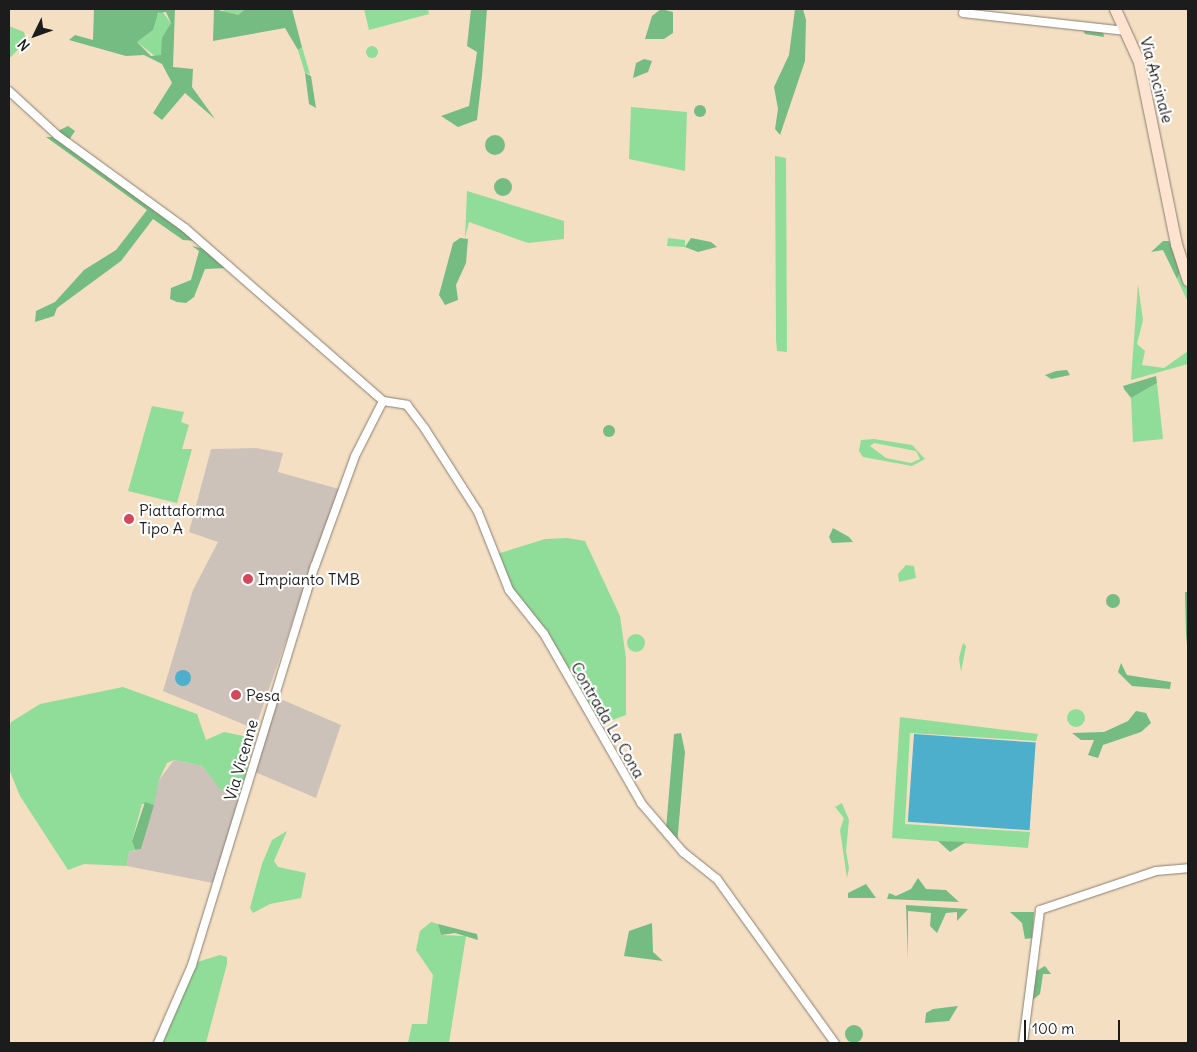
<!DOCTYPE html>
<style>
body{margin:0}
#map{position:relative;width:1197px;height:1052px;overflow:hidden;background:#f4dfc3;font-family:Delius,sans-serif}
div>[style]{position:absolute}
.industrial>*{inset:0;background:#cdc2b9}
.green>*{inset:0;background:#90dd9a}
.round{border-radius:50%}
.forest>*{inset:0;background:#74bc82}
.water>*{inset:0;background:#4dafcc;transform-origin:0 0}
.roads{filter:drop-shadow(0 0 1px #887e70) drop-shadow(0 0 1px #887e70)}
.street>*{height:8px;margin:-4px;padding:0 4px;transform-origin:4px;border-radius:4px;background:#fff}
.secondary>*{height:11px;margin:-5.5px;padding:0 5.5px;transform-origin:5.5px;border-radius:5.5px;background:#fee3d1}
.dots>*{width:14px;height:14px;translate:-50% -50%;box-sizing:border-box;border:2px solid #fff;border-radius:50%}
span{translate:-50% -50%;white-space:nowrap;text-align:center;line-height:1.15;-webkit-text-stroke:4.5px #fff;paint-order:stroke}
.street-label{font-size:16px;color:#1c1c1c}
.poi-label{font-size:16px;color:#1c1c1c}
.left{translate:0 -50%;text-align:left}
.frame{position:absolute;inset:0;border:10px solid #1c1c1c;pointer-events:none}
.north{position:absolute;left:10px;top:10px;width:50px;height:50px;-webkit-text-stroke:4px #fff;paint-order:stroke;rotate:228deg;font-size:14px;font-weight:700;line-height:20px;text-align:center;color:#1c1c1c}
.north::after{content:'';display:block;margin:auto;width:18px;height:22px;background:#1c1c1c;clip-path:polygon(50% 0,100% 100%,50% 72%,0 100%)}
.scale{position:absolute;left:1024px;top:1020px;width:96px;height:22px;box-sizing:border-box;border:2px solid #1c1c1c;border-top:0;padding-left:6px;font-size:15px;line-height:18px;white-space:nowrap;color:#1c1c1c;-webkit-text-stroke:4px #fff;paint-order:stroke}
</style>
<div id="map">
<div class="industrial">
<div style="clip-path:polygon(256px 448px,283px 453px,278px 472px,339px 489px,255px 729px,163px 691px,193px 590px,218px 542px,189px 532px,211px 449px)"></div>
<div style="clip-path:polygon(276px 697px,341px 725px,316px 798px,255px 772px)"></div>
<div style="clip-path:polygon(174px 760px,202px 766px,222px 790px,241px 794px,213px 883px,127px 866px,129px 852px,141px 849px,159px 780px)"></div>
</div>
<div class="green">
<div style="clip-path:polygon(223px 9px,245px 9px,238px 15px,224px 14px)"></div>
<div style="clip-path:polygon(364px 9px,428px 9px,429px 14px,369px 30px)"></div>
<div style="clip-path:polygon(162px 11px,171px 23px,161px 55px,156px 57px,137px 42px,153px 30px,154px 17px)"></div>
<div style="clip-path:polygon(9px 26px,24px 32px,26px 41px,9px 59px)"></div>
<div class="round" style="left:366px;top:46px;width:12px;height:12px"></div>
<div style="clip-path:polygon(302px 47px,310px 74px,305px 73px,298px 50px)"></div>
<div style="clip-path:polygon(631px 107px,687px 112px,685px 171px,629px 159px)"></div>
<div style="clip-path:polygon(775px 156px,786px 158px,787px 352px,777px 351px,776px 340px)"></div>
<div style="clip-path:polygon(467px 191px,564px 221px,564px 239px,528px 243px,469px 222px,465px 238px)"></div>
<div style="clip-path:polygon(668px 238px,685px 240px,685px 247px,667px 246px)"></div>
<div style="clip-path:polygon(1180px 272px,1188px 290px,1188px 302px,1177px 279px)"></div>
<div style="clip-path:polygon(1138px 284px,1143px 320px,1137px 344px,1145px 351px,1142px 365px,1164px 368px,1188px 351px,1188px 364px,1131px 380px)"></div>
<div style="clip-path:polygon(1157px 383px,1163px 439px,1133px 442px,1131px 398px)"></div>
<div style="clip-path:polygon(152px 406px,184px 412px,181px 422px,189px 425px,182px 449px,192px 449px,177px 503px,128px 491px)"></div>
<div style="clip-path:polygon(evenodd,874px 439px,912px 445px,925px 459px,912px 466px,863px 457px,859px 451px,861px 440px,874px 439px,874px 443px,916px 451px,920px 459px,911px 463px,886px 458px,870px 446px,874px 443px)"></div>
<div style="clip-path:polygon(567px 538px,585px 541px,620px 616px,626px 658px,626px 715px,599px 725px,510px 587px,497px 554px,545px 539px)"></div>
<div style="clip-path:polygon(906px 565px,914px 566px,916px 578px,899px 582px,898px 574px)"></div>
<div class="round" style="left:627px;top:634px;width:18px;height:18px"></div>
<div style="clip-path:polygon(963px 643px,966px 646px,961px 672px,959px 658px)"></div>
<div style="clip-path:polygon(123px 687px,197px 714px,206px 740px,224px 732px,248px 737px,248px 766px,241px 794px,221px 790px,202px 766px,174px 760px,167px 763px,159px 780px,154px 805px,142px 804px,132px 841px,135px 850px,129px 852px,127px 866px,84px 864px,68px 870px,20px 796px,9px 769px,9px 729px,11px 722px,40px 704px)"></div>
<div class="round" style="left:1067px;top:709px;width:18px;height:18px"></div>
<div style="clip-path:polygon(900px 717px,1038px 734px,1036px 741px,910px 733px,905px 824px,1030px 832px,1028px 848px,892px 838px)"></div>
<div style="clip-path:polygon(842px 803px,849px 820px,846px 851px,849px 868px,847px 878px,840px 830px,844px 818px,835px 807px)"></div>
<div style="clip-path:polygon(287px 831px,274px 861px,278px 867px,306px 873px,301px 898px,270px 904px,253px 913px,250px 908px,262px 864px,272px 840px)"></div>
<div style="clip-path:polygon(431px 922px,438px 924px,441px 935px,466px 936px,449px 1043px,408px 1043px,412px 1024px,427px 1024px,433px 975px,416px 950px,420px 931px)"></div>
<div style="clip-path:polygon(220px 955px,227px 957px,227px 964px,206px 1043px,160px 1043px,197px 962px)"></div>
</div>
<div class="forest">
<div style="clip-path:polygon(evenodd,94px 9px,175px 9px,173px 67px,193px 69px,192px 87px,215px 119px,185px 93px,162px 120px,153px 113px,172px 83px,162px 64px,144px 55px,126px 56px,69px 40px,75px 35px,93px 40px,94px 9px,166px 12px,171px 23px,162px 38px,161px 55px,151px 56px,137px 42px,153px 30px,158px 13px,166px 12px)"></div>
<div style="clip-path:polygon(214px 9px,238px 15px,245px 9px,292px 9px,302px 47px,298px 50px,285px 28px,213px 41px)"></div>
<div style="clip-path:polygon(471px 9px,487px 9px,482px 76px,477px 120px,458px 127px,441px 116px,469px 106px,477px 52px,467px 46px)"></div>
<div style="clip-path:polygon(661px 9px,673px 12px,673px 33px,664px 39px,645px 39px,652px 16px)"></div>
<div style="clip-path:polygon(795px 9px,803px 9px,806px 20px,805px 61px,780px 135px,775px 129px,778px 109px,774px 87px,789px 55px)"></div>
<div style="clip-path:polygon(1082px 28px,1103px 31px,1104px 37px,1085px 34px)"></div>
<div style="clip-path:polygon(644px 59px,652px 61px,648px 72px,633px 78px,636px 63px)"></div>
<div style="clip-path:polygon(305px 73px,311px 76px,316px 108px,309px 104px)"></div>
<div class="round" style="left:694px;top:105px;width:12px;height:12px"></div>
<div style="clip-path:polygon(68px 126px,75px 131px,69px 140px,58px 131px)"></div>
<div class="round" style="left:485px;top:135px;width:20px;height:20px"></div>
<div style="clip-path:polygon(46px 137px,55px 137px,197px 241px,183px 240px,153px 219px,121px 261px,57px 308px,54px 316px,35px 322px,36px 311px,55px 302px,84px 270px,116px 250px,147px 210px)"></div>
<div class="round" style="left:494px;top:178px;width:18px;height:18px"></div>
<div style="clip-path:polygon(460px 238px,468px 239px,466px 263px,456px 285px,458px 300px,445px 305px,439px 295px,453px 243px)"></div>
<div style="clip-path:polygon(691px 238px,711px 242px,717px 247px,698px 252px,685px 247px)"></div>
<div style="clip-path:polygon(1163px 241px,1169px 241px,1180px 272px,1177px 279px,1163px 250px,1151px 252px)"></div>
<div style="clip-path:polygon(192px 246px,205px 249px,227px 268px,205px 269px,194px 297px,186px 303px,177px 302px,170px 299px,171px 288px,191px 280px,199px 251px)"></div>
<div style="clip-path:polygon(1056px 371px,1067px 370px,1070px 375px,1051px 379px,1045px 375px)"></div>
<div style="clip-path:polygon(1156px 376px,1157px 383px,1131px 398px,1124px 389px,1123px 386px)"></div>
<div class="round" style="left:603px;top:425px;width:12px;height:12px"></div>
<div style="clip-path:polygon(833px 528px,849px 537px,853px 542px,832px 543px,829px 537px)"></div>
<div style="clip-path:polygon(1185px 592px,1188px 592px,1188px 657px,1186px 634px)"></div>
<div class="round" style="left:1106px;top:594px;width:14px;height:14px"></div>
<div style="clip-path:polygon(1121px 663px,1127px 675px,1171px 682px,1170px 689px,1132px 686px,1118px 672px)"></div>
<div style="clip-path:polygon(1136px 711px,1146px 713px,1151px 723px,1141px 732px,1103px 745px,1098px 758px,1088px 755px,1094px 740px,1081px 740px,1072px 733px,1104px 732px,1128px 721px)"></div>
<div style="clip-path:polygon(681px 733px,685px 752px,677px 845px,666px 829px,674px 734px)"></div>
<div style="clip-path:polygon(145px 802px,154px 805px,141px 849px,135px 850px,132px 841px)"></div>
<div style="clip-path:polygon(938px 841px,966px 842px,950px 852px)"></div>
<div style="clip-path:polygon(918px 878px,926px 889px,946px 890px,959px 902px,887px 899px,889px 893px,896px 896px,911px 889px)"></div>
<div style="clip-path:polygon(866px 884px,876px 898px,848px 898px,848px 893px)"></div>
<div style="clip-path:polygon(906px 905px,968px 909px,957px 921px,957px 912px,946px 913px,937px 933px,930px 926px,931px 913px,908px 911px,908px 960px)"></div>
<div style="clip-path:polygon(1010px 912px,1034px 912px,1032px 938px,1025px 939px,1022px 923px)"></div>
<div style="clip-path:polygon(652px 923px,653px 952px,663px 961px,624px 956px,629px 931px)"></div>
<div style="clip-path:polygon(438px 924px,477px 934px,478px 940px,455px 933px,441px 935px)"></div>
<div style="clip-path:polygon(1045px 966px,1051px 974px,1043px 974px,1040px 994px,1030px 1002px,1033px 973px)"></div>
<div style="clip-path:polygon(958px 1006px,949px 1021px,925px 1023px,926px 1013px,933px 1009px)"></div>
<div class="round" style="left:845px;top:1025px;width:18px;height:18px"></div>
</div>
<div class="water">
<div class="round" style="left:175px;top:670px;width:16px;height:16px"></div>
<div style="left:914px;top:734px;width:122px;height:88px;rotate:4deg"></div>
</div>
<div class="roads">
<div class="street">
<div style="left:963px;top:13px;width:164px;rotate:6.3deg"></div>
<div style="left:9px;top:91px;width:65px;rotate:42.5deg"></div>
<div style="left:57px;top:135px;width:158px;rotate:36deg"></div>
<div style="left:185px;top:228px;width:263px;rotate:41.1deg"></div>
<div style="left:383px;top:401px;width:24px;rotate:9deg"></div>
<div style="left:407px;top:405px;width:30px;rotate:53deg"></div>
<div style="left:425px;top:429px;width:98px;rotate:57.4deg"></div>
<div style="left:478px;top:512px;width:84px;rotate:68.3deg"></div>
<div style="left:509px;top:590px;width:56px;rotate:51.5deg"></div>
<div style="left:544px;top:634px;width:195px;rotate:60.1deg"></div>
<div style="left:641px;top:803px;width:65px;rotate:49.4deg"></div>
<div style="left:683px;top:852px;width:43px;rotate:38.5deg"></div>
<div style="left:717px;top:879px;width:202px;rotate:54.3deg"></div>
<div style="left:158px;top:1043px;width:85px;rotate:-66.4deg"></div>
<div style="left:192px;top:965px;width:418px;rotate:-72.9deg"></div>
<div style="left:315px;top:566px;width:117px;rotate:-70deg"></div>
<div style="left:355px;top:456px;width:62px;rotate:-63deg"></div>
<div style="left:1023px;top:1043px;width:134px;rotate:-82.7deg"></div>
<div style="left:1040px;top:910px;width:122px;rotate:-18.6deg"></div>
<div style="left:1156px;top:871px;width:32px;rotate:-5deg"></div>
</div>
<div class="secondary">
<div style="left:1115px;top:9px;width:58px;rotate:65.6deg"></div>
<div style="left:1139px;top:62px;width:186px;rotate:78.5deg"></div>
<div style="left:1176px;top:244px;width:38px;rotate:72deg"></div>
</div>
</div>
<div class="dots">
<div style="left:129px;top:519px;background:#d1495b"></div>
<div style="left:248px;top:579px;background:#d1495b"></div>
<div style="left:236px;top:695px;background:#d1495b"></div>
</div>
<div class="street-label">
<span style="left:1157px;top:80px;rotate:75deg">Via Ancinale</span>
<span style="left:608px;top:720px;rotate:60deg">Contrada La Cona</span>
<span style="left:241px;top:760px;rotate:-74deg">Via Vicenne</span>
</div>
<div class="poi-label">
<span class="left" style="left:139px;top:519px">Piattaforma<br>Tipo A</span>
<span class="left" style="left:258px;top:579px">Impianto TMB</span>
<span class="left" style="left:246px;top:695px">Pesa</span>
</div>
<div class="frame"></div>
<div class="north">N</div>
<div class="scale">100 m</div>
</div>
